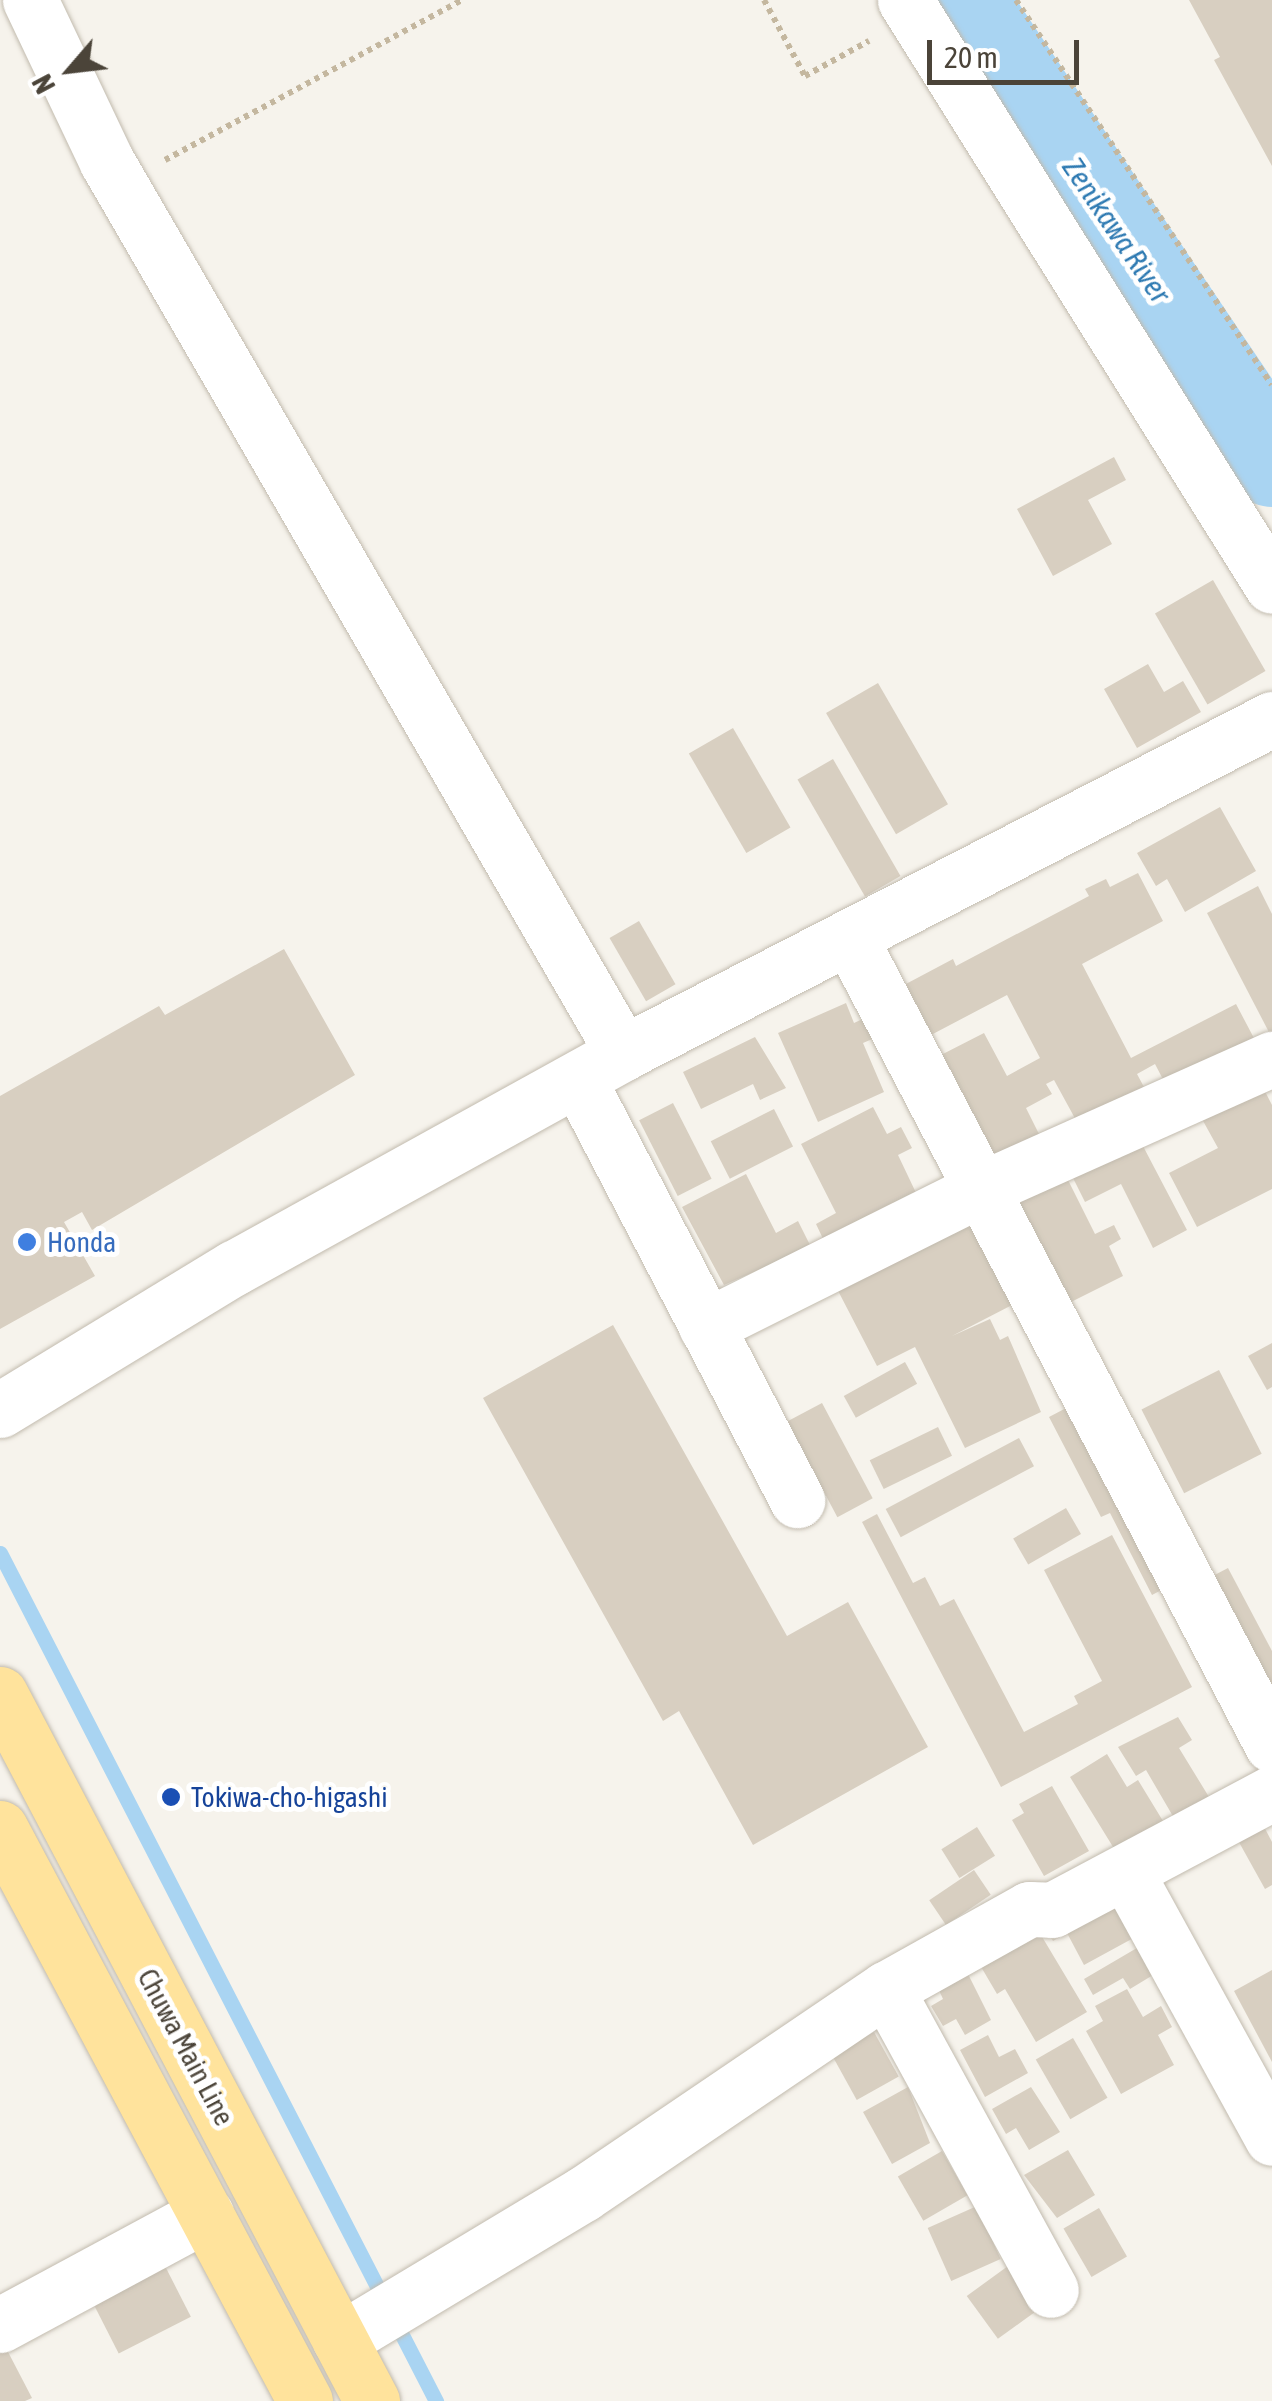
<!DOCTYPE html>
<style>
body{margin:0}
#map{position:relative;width:1272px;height:2401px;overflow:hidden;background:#f6f3ec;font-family:"Asap Condensed",sans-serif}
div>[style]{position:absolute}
.stream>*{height:15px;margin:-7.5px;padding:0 7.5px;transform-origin:7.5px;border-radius:7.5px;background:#a9d4f2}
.river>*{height:92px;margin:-46px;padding:0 46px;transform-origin:46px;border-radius:46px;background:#a9d4f2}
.building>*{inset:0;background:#d8cfc1;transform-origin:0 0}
.path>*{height:6px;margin-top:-3px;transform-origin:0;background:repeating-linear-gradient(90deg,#c4b79f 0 5px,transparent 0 10px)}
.roads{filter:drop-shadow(0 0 2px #c2bbae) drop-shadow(0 0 2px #c2bbae)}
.minor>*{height:55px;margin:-27.5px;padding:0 27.5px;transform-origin:27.5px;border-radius:27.5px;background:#fff}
.major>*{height:55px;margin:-27.5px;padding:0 27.5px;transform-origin:27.5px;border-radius:27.5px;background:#ffe39c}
.dots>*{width:28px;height:28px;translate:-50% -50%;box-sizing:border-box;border:5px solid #fff;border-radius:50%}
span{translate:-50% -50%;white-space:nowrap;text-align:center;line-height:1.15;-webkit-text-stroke:10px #fff;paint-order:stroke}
.shop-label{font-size:28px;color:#366cbe}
.left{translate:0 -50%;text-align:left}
.transit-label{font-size:28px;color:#164399}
.street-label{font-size:28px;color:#4b4439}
.water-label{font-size:30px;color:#2e7ab2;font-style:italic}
.north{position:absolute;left:20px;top:20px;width:100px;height:100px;-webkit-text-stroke:8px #fff;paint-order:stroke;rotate:242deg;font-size:28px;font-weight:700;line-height:40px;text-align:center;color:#4b4439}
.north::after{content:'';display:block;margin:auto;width:35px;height:45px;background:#4b4439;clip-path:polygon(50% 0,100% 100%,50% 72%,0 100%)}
.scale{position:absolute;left:927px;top:40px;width:152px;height:45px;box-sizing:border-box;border:5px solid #4b4439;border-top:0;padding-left:12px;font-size:30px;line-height:35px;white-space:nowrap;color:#4b4439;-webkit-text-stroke:8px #fff;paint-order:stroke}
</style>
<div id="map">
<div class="stream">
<div style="left:0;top:1553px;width:954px;rotate:62.79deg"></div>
</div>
<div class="river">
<div style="left:961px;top:0;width:556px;rotate:56deg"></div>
</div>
<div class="building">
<div style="clip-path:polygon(1189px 0,1272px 0,1272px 166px,1214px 60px,1220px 57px)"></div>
<div style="clip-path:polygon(1114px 457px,1126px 480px,1088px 500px,1112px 544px,1053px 576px,1017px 509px)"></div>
<div style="left:1213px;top:580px;width:105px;height:67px;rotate:60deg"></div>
<div style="clip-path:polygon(1148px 664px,1164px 692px,1183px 681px,1201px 712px,1137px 748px,1104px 689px)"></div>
<div style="left:878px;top:683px;width:140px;height:60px;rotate:60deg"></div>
<div style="left:733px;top:728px;width:115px;height:51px;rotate:60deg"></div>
<div style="left:833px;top:759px;width:135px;height:41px;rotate:60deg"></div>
<div style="clip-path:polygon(1220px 807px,1256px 871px,1185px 912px,1167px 879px,1156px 886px,1137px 853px)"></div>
<div style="clip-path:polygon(1138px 873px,1163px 921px,1082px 964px,1131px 1058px,1236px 1004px,1256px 1042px,1168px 1089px,1155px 1064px,1137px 1074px,1151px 1100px,1083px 1133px,1054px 1080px,1046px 1084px,1052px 1094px,1026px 1108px,1043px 1142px,989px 1170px,939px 1056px,984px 1033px,1007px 1076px,1040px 1058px,1007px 995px,931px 1035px,904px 985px,953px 959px,956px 966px,1089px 896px,1085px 889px,1106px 879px,1110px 887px)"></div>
<div style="clip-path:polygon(1258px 886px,1272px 914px,1272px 1038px,1207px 913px)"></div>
<div style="left:639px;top:921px;width:73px;height:34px;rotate:60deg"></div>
<div style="clip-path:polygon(284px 949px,355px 1075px,92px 1230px,82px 1212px,64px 1222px,95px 1276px,0 1329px,0 1096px,159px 1006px,165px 1015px)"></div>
<div style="clip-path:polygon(846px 1003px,854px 1023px,867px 1017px,877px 1037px,863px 1043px,884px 1092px,818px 1122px,778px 1033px)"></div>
<div style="clip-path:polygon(755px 1037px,786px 1088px,760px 1100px,753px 1084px,701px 1109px,683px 1072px)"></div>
<div style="clip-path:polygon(1258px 1078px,1272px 1105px,1272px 1189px,1197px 1227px,1169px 1173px,1218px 1148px,1197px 1110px)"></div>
<div style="left:673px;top:1103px;width:85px;height:38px;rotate:63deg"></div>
<div style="clip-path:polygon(873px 1107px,887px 1134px,901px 1127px,912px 1148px,898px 1155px,918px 1197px,825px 1243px,816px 1224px,836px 1213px,801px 1144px)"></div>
<div style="left:774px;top:1109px;width:42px;height:71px;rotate:63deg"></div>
<div style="clip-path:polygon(1133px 1127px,1187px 1230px,1153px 1248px,1121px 1184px,1085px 1202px,1065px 1162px)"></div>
<div style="clip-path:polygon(1057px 1158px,1095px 1234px,1114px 1225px,1121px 1239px,1109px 1246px,1123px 1276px,1065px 1305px,1005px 1185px)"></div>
<div style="clip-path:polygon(746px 1174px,776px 1233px,798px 1221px,811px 1247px,724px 1285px,682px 1207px)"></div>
<div style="clip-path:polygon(974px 1211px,1014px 1304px,952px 1336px,990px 1319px,1000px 1340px,1008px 1336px,1041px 1412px,965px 1448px,915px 1347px,877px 1366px,834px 1283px)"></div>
<div style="clip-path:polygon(613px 1325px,787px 1636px,848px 1602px,928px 1747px,753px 1845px,679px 1711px,663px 1721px,483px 1398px)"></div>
<div style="clip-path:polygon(1272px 1343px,1272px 1387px,1267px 1390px,1248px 1356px)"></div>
<div style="left:905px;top:1362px;width:25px;height:70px;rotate:61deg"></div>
<div style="left:1219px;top:1370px;width:94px;height:87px;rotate:63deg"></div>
<div style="left:822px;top:1403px;width:108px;height:40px;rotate:62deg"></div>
<div style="clip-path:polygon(1070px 1406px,1169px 1586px,1152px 1595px,1110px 1513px,1101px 1517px,1049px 1417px)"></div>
<div style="left:938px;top:1427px;width:32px;height:76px;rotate:64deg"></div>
<div style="left:1019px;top:1438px;width:32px;height:151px;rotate:62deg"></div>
<div style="left:1066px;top:1508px;width:30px;height:61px;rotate:60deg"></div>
<div style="clip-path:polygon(877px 1514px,913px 1583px,925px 1577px,940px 1606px,954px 1599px,1024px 1732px,1078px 1704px,1074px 1696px,1102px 1681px,1044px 1570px,1112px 1535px,1192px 1687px,1001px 1787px,862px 1522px)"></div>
<div style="clip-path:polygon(1228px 1568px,1272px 1651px,1272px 1700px,1207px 1579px)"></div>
<div style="clip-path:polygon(1178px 1717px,1192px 1740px,1179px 1748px,1209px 1797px,1174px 1818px,1146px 1770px,1136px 1776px,1118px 1747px)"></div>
<div style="clip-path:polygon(1107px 1754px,1127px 1787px,1138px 1780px,1166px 1826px,1118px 1855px,1070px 1777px)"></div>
<div style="clip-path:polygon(1052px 1786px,1089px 1851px,1044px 1876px,1012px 1820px,1024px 1813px,1019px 1804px)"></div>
<div style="clip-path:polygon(1261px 1821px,1272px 1842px,1272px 1885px,1265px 1889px,1235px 1835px)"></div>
<div style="left:977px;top:1827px;width:34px;height:42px;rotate:58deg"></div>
<div style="left:974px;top:1870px;width:30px;height:54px;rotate:56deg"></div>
<div style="clip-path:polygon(1114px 1890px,1139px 1935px,1084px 1965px,1067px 1933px,1053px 1941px,1046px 1928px)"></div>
<div style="clip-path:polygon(1035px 1925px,1087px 2012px,1036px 2042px,1005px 1989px,997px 1994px,977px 1960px)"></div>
<div style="clip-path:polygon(1142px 1945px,1158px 1972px,1130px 1989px,1123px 1978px,1093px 1995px,1084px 1979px)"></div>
<div style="clip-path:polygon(1272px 1970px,1272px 2062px,1234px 1991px)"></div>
<div style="clip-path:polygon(967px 1972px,991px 2020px,965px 2035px,956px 2019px,943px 2026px,931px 2006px,943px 1999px,938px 1988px)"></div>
<div style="clip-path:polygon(1127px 1989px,1143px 2017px,1161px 2006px,1172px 2027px,1158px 2035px,1174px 2065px,1121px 2094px,1086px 2031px,1103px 2021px,1095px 2006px)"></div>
<div style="left:874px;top:2032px;width:51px;height:48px;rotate:61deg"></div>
<div style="clip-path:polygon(988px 2035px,999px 2057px,1015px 2049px,1028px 2073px,985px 2097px,960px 2050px)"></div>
<div style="left:1073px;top:2038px;width:69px;height:43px;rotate:60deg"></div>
<div style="clip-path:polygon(908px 2087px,930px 2143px,892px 2164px,863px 2112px)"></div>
<div style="clip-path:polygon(1031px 2087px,1060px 2132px,1029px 2150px,1016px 2128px,1006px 2134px,992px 2109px)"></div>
<div style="clip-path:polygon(1068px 2150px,1095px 2195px,1057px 2218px,1024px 2175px)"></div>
<div style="left:942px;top:2151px;width:51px;height:51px;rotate:60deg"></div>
<div style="left:977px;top:2206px;width:58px;height:54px;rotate:66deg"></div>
<div style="left:1099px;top:2208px;width:56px;height:41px;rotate:60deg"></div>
<div style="left:165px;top:2266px;width:57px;height:81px;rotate:63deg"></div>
<div style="left:1008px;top:2266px;width:53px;height:51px;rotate:54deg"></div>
<div style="clip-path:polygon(6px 2348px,32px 2398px,25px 2401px,0 2401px,0 2352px)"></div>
</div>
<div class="path">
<div style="left:764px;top:0;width:86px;rotate:61.7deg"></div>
<div style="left:805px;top:76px;width:73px;rotate:-28.7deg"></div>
<div style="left:1016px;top:0;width:462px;rotate:56.4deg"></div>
<div style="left:165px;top:160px;width:337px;rotate:-28.3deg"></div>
</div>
<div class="roads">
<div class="minor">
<div style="left:30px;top:0;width:179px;rotate:64.6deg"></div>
<div style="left:107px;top:162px;width:1030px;rotate:59.92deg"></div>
<div style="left:905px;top:0;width:691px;rotate:57.94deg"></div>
<div style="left:851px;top:940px;width:908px;rotate:62.39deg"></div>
<div style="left:578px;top:1079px;width:475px;rotate:62.5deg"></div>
<div style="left:706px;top:1326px;width:307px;rotate:-26.5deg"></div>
<div style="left:981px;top:1189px;width:319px;rotate:-24.1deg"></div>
<div style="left:0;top:1410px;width:274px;rotate:-31.3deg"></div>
<div style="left:234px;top:1268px;width:444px;rotate:-28.9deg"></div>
<div style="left:623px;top:1053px;width:730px;rotate:-27.23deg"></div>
<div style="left:1127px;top:1874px;width:301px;rotate:61.2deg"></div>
<div style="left:886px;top:1989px;width:343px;rotate:61.3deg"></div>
<div style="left:0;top:2325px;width:234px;rotate:-28.3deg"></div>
<div style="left:340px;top:2340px;width:283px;rotate:-31deg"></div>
<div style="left:583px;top:2194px;width:366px;rotate:-34.1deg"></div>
<div style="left:886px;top:1989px;width:164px;rotate:-29.2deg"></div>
<div style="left:1029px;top:1909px;width:23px;rotate:2deg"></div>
<div style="left:1052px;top:1910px;width:249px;rotate:-28deg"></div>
</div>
<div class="major">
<div style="left:0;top:1694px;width:799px;rotate:62.25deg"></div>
<div style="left:0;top:1828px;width:649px;rotate:61.97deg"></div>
</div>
</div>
<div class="dots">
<div style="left:27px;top:1242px;background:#3f7fe0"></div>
<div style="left:171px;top:1797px;background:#1a4fb4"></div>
</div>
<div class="shop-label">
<span class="left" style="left:47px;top:1242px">Honda</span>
</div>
<div class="transit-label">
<span class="left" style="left:191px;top:1797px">Tokiwa-cho-higashi</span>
</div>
<div class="street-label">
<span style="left:186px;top:2047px;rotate:62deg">Chuwa Main Line</span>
</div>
<div class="water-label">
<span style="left:1117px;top:230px;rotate:56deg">Zenikawa River</span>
</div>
<div class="north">N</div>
<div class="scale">20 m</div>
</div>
